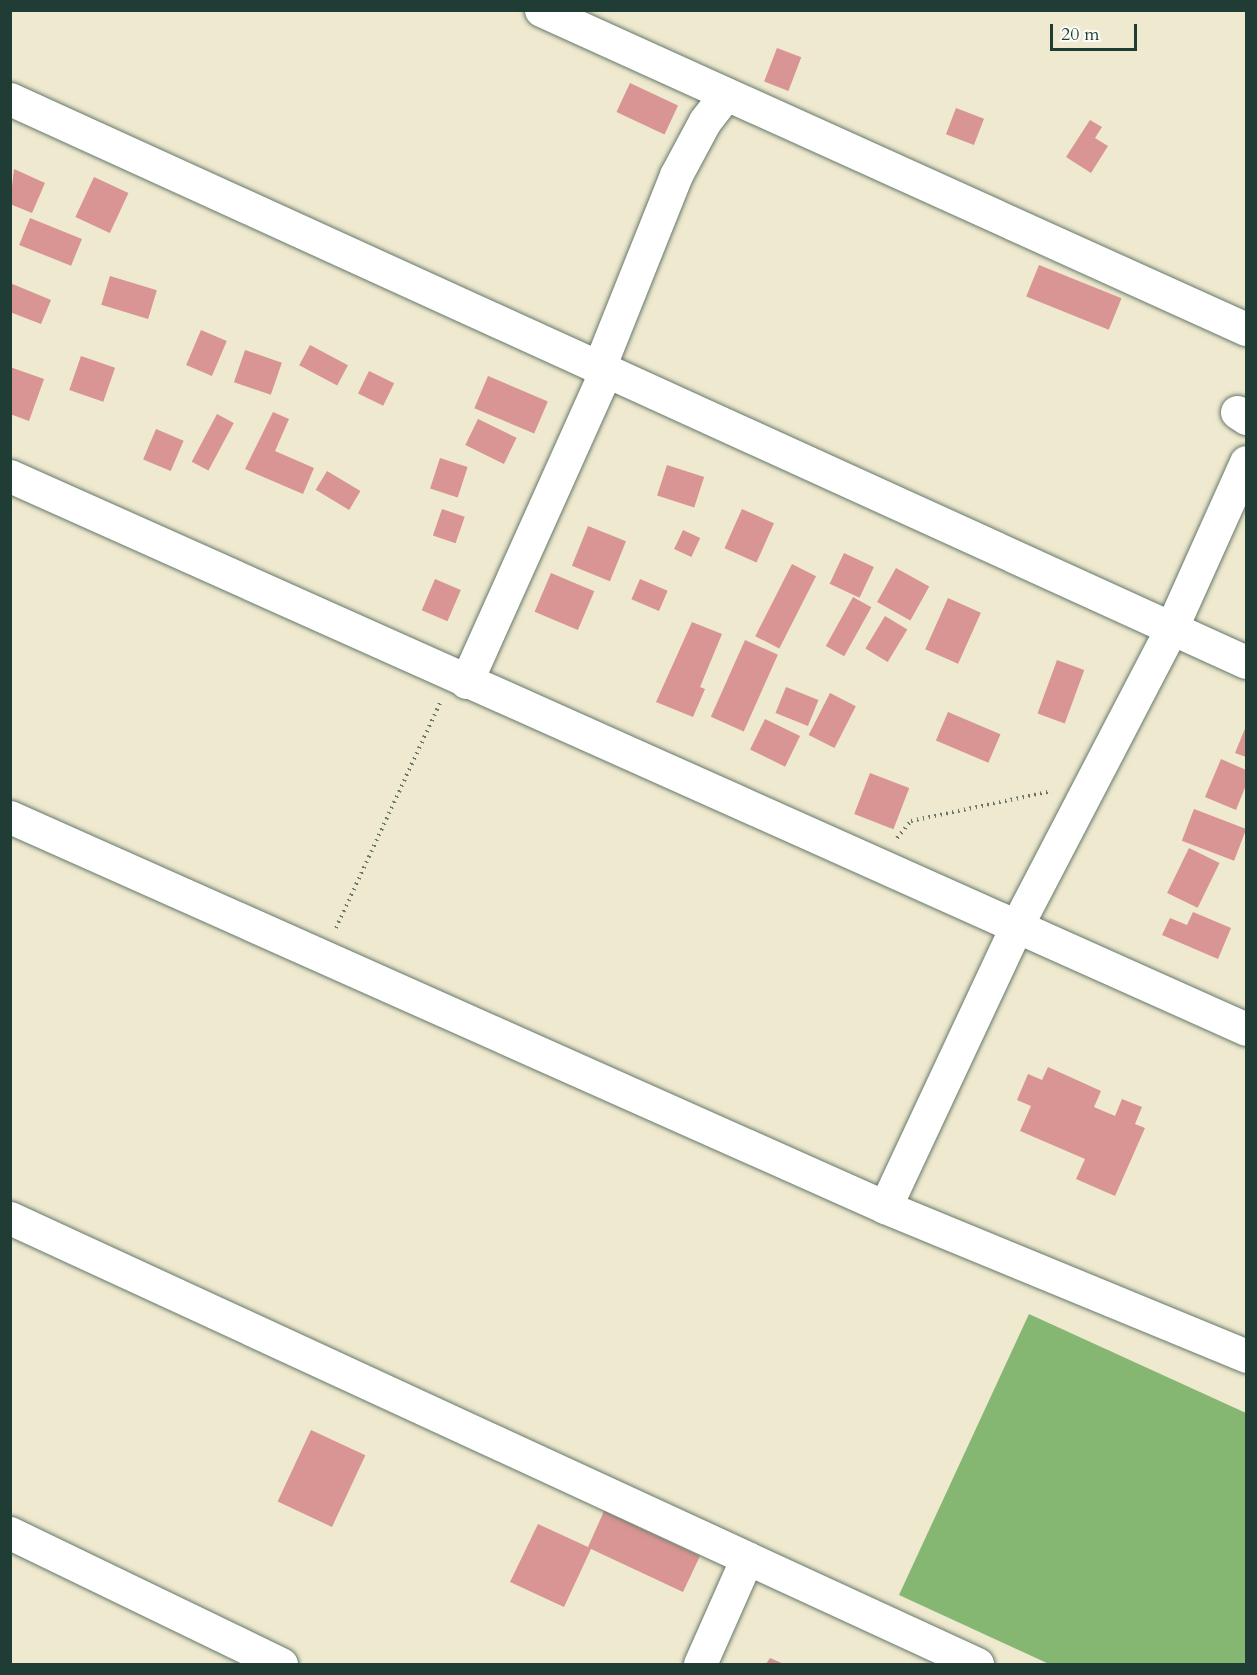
<!DOCTYPE html>
<style>
body{margin:0}
#map{position:relative;width:1257px;height:1675px;overflow:hidden;background:#eee9cf;font-family:Cardo,serif}
div>[style]{position:absolute}
.forest>*{inset:0;background:#85b772}
.building>*{inset:0;background:#d89593;transform-origin:0 0}
.path>*{height:4px;margin-top:-2px;transform-origin:0;background:repeating-linear-gradient(90deg,#67796a 0 1.5px,transparent 0 6px)}
.roads{filter:drop-shadow(0 0 2px #67796a) drop-shadow(0 0 2px #67796a)}
.minor>*{height:33px;margin:-16.5px;padding:0 16.5px;transform-origin:16.5px;border-radius:16.5px;background:#fff}
span{translate:-50% -50%;white-space:nowrap;text-align:center;line-height:1.15;-webkit-text-stroke:4.5px #fdfcf7;paint-order:stroke}
.frame{position:absolute;inset:0;border:12px solid #1f3d34;pointer-events:none}
.scale{position:absolute;left:1050px;top:24px;width:87px;height:27px;box-sizing:border-box;border:3px solid #1f3d34;border-top:0;padding-left:8px;font-size:18px;line-height:21px;white-space:nowrap;color:#1f3d34;-webkit-text-stroke:4px #fdfcf7;paint-order:stroke}
</style>
<div id="map">
<div class="forest">
<div style="clip-path:polygon(1029px 1314px,1246px 1413px,1246px 1664px,1049px 1664px,899px 1595px)"></div>
</div>
<div class="building">
<div style="left:777px;top:48px;width:26px;height:36px;rotate:21deg"></div>
<div style="left:630px;top:83px;width:53px;height:32px;rotate:25deg"></div>
<div style="left:956px;top:108px;width:30px;height:28px;rotate:21deg"></div>
<div style="clip-path:polygon(1090px 120px,1102px 127px,1095px 138px,1108px 146px,1091px 173px,1066px 157px)"></div>
<div style="clip-path:polygon(14px 169px,45px 183px,32px 213px,10px 204px)"></div>
<div style="left:94px;top:177px;width:38px;height:44px;rotate:25deg"></div>
<div style="left:30px;top:218px;width:56px;height:29px;rotate:22deg"></div>
<div style="left:1039px;top:265px;width:89px;height:34px;rotate:22deg"></div>
<div style="left:110px;top:276px;width:49px;height:30px;rotate:17deg"></div>
<div style="clip-path:polygon(10px 283px,51px 300px,41px 324px,10px 312px)"></div>
<div style="left:201px;top:330px;width:28px;height:38px;rotate:23deg"></div>
<div style="left:310px;top:345px;width:43px;height:23px;rotate:28deg"></div>
<div style="left:245px;top:350px;width:39px;height:34px;rotate:19deg"></div>
<div style="left:81px;top:356px;width:36px;height:36px;rotate:19deg"></div>
<div style="clip-path:polygon(10px 367px,44px 379px,29px 421px,10px 414px)"></div>
<div style="left:369px;top:371px;width:28px;height:25px;rotate:26deg"></div>
<div style="left:488px;top:376px;width:65px;height:35px;rotate:23deg"></div>
<div style="clip-path:polygon(273px 412px,289px 419px,275px 451px,314px 468px,303px 494px,245px 469px)"></div>
<div style="left:217px;top:414px;width:19px;height:54px;rotate:28deg"></div>
<div style="left:478px;top:419px;width:43px;height:29px;rotate:26deg"></div>
<div style="left:156px;top:429px;width:30px;height:33px;rotate:23deg"></div>
<div style="left:440px;top:458px;width:29px;height:32px;rotate:18deg"></div>
<div style="left:667px;top:465px;width:39px;height:32px;rotate:18deg"></div>
<div style="left:327px;top:471px;width:39px;height:22px;rotate:31deg"></div>
<div style="left:442px;top:509px;width:24px;height:28px;rotate:19deg"></div>
<div style="left:742px;top:509px;width:35px;height:43px;rotate:24deg"></div>
<div style="left:588px;top:526px;width:41px;height:43px;rotate:22deg"></div>
<div style="left:683px;top:530px;width:19px;height:21px;rotate:25deg"></div>
<div style="left:844px;top:553px;width:33px;height:34px;rotate:25deg"></div>
<div style="left:792px;top:564px;width:27px;height:81px;rotate:27deg"></div>
<div style="left:896px;top:568px;width:38px;height:39px;rotate:29deg"></div>
<div style="left:551px;top:573px;width:47px;height:42px;rotate:23deg"></div>
<div style="left:435px;top:579px;width:28px;height:34px;rotate:23deg"></div>
<div style="left:640px;top:579px;width:30px;height:22px;rotate:23deg"></div>
<div style="left:853px;top:597px;width:21px;height:56px;rotate:29deg"></div>
<div style="left:948px;top:598px;width:36px;height:56px;rotate:24deg"></div>
<div style="left:885px;top:616px;width:26px;height:38px;rotate:31deg"></div>
<div style="clip-path:polygon(692px 622px,722px 634px,700px 687px,705px 689px,693px 717px,656px 702px)"></div>
<div style="left:745px;top:640px;width:36px;height:84px;rotate:24deg"></div>
<div style="left:1057px;top:660px;width:29px;height:57px;rotate:20deg"></div>
<div style="left:786px;top:687px;width:35px;height:28px;rotate:22deg"></div>
<div style="left:830px;top:693px;width:29px;height:47px;rotate:27deg"></div>
<div style="left:948px;top:712px;width:57px;height:31px;rotate:23deg"></div>
<div style="left:765px;top:719px;width:39px;height:34px;rotate:26deg"></div>
<div style="clip-path:polygon(1246px 726px,1246px 757px,1235px 753px)"></div>
<div style="clip-path:polygon(1221px 759px,1246px 770px,1246px 785px,1236px 810px,1205px 797px)"></div>
<div style="left:870px;top:773px;width:42px;height:44px;rotate:21deg"></div>
<div style="left:1194px;top:809px;width:56px;height:34px;rotate:21deg"></div>
<div style="left:1189px;top:848px;width:34px;height:50px;rotate:26deg"></div>
<div style="clip-path:polygon(1193px 912px,1231px 928px,1218px 959px,1162px 935px,1170px 918px,1187px 925px)"></div>
<div style="clip-path:polygon(1048px 1067px,1101px 1091px,1094px 1107px,1115px 1116px,1122px 1099px,1142px 1107px,1135px 1124px,1145px 1128px,1115px 1196px,1076px 1179px,1085px 1159px,1020px 1131px,1031px 1106px,1017px 1100px,1028px 1074px,1042px 1080px)"></div>
<div style="left:311px;top:1430px;width:60px;height:79px;rotate:25deg"></div>
<div style="clip-path:polygon(604px 1511px,700px 1556px,683px 1592px,591px 1549px,564px 1607px,510px 1582px,538px 1524px,588px 1547px)"></div>
<div style="clip-path:polygon(770px 1658px,784px 1664px,766px 1664px)"></div>
</div>
<div class="path">
<div style="left:897px;top:838px;width:22px;rotate:-51deg"></div>
<div style="left:911px;top:821px;width:144px;rotate:-12deg"></div>
<div style="left:336px;top:928px;width:250px;rotate:-65.2deg"></div>
</div>
<div class="roads">
<div class="minor">
<div style="left:541px;top:10px;width:774px;rotate:24.35deg"></div>
<div style="left:10px;top:99px;width:1358px;rotate:24.49deg"></div>
<div style="left:598px;top:370px;width:210px;rotate:-68.2deg"></div>
<div style="left:676px;top:175px;width:61px;rotate:-61.8deg"></div>
<div style="left:705px;top:121px;width:34px;rotate:-52deg"></div>
<div style="left:1237px;top:412px;width:11px;rotate:34deg"></div>
<div style="left:10px;top:476px;width:1354px;rotate:24.1deg"></div>
<div style="left:466px;top:682px;width:339px;rotate:-65.8deg"></div>
<div style="left:10px;top:817px;width:958px;rotate:24.02deg"></div>
<div style="left:885px;top:1207px;width:391px;rotate:22.4deg"></div>
<div style="left:885px;top:1207px;width:309px;rotate:-64.9deg"></div>
<div style="left:1016px;top:927px;width:336px;rotate:-62.5deg"></div>
<div style="left:1171px;top:629px;width:183px;rotate:-65.8deg"></div>
<div style="left:10px;top:1218px;width:1065px;rotate:24.76deg"></div>
<div style="left:10px;top:1533px;width:301px;rotate:25.8deg"></div>
<div style="left:700px;top:1664px;width:116px;rotate:-66.1deg"></div>
</div>
</div>
<div class="frame"></div>
<div class="scale">20 m</div>
</div>
